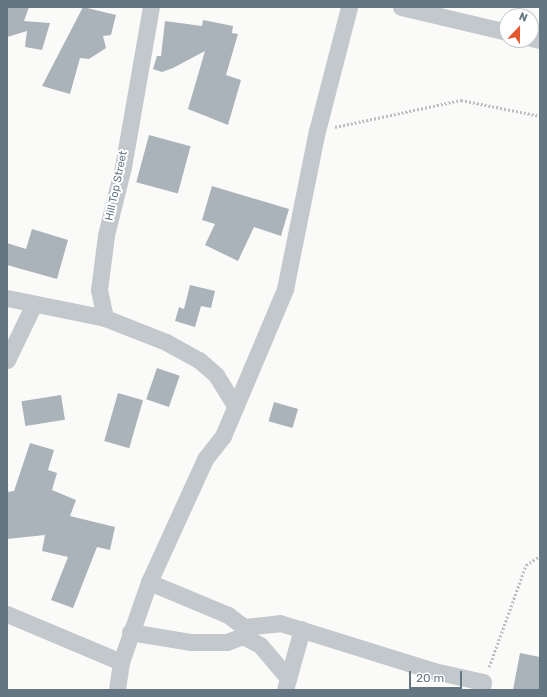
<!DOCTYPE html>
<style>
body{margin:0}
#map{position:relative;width:547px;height:697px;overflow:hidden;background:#fafaf8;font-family:Rubik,sans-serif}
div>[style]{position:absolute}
.building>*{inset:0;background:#aab3b9;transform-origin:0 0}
.path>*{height:2.5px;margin-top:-1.25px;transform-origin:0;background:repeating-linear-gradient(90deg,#bbbfc2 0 2px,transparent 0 4px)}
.street>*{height:17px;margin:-8.5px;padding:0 8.5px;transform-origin:8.5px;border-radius:8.5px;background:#c3c8cc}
span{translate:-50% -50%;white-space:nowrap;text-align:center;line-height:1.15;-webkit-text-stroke:4px #fff;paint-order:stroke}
.street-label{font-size:11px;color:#657683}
.frame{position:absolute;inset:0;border:8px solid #657683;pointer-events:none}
.north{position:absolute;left:499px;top:8px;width:40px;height:40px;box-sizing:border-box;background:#fff;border:1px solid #c1c8cd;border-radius:50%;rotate:22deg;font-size:11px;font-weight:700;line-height:16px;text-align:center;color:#657683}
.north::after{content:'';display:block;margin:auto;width:14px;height:18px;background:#e4572e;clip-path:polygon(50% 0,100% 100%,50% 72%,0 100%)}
.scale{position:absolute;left:409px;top:671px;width:53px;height:18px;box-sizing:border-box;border:2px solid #657683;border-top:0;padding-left:5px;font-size:12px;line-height:14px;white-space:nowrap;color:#657683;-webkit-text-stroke:3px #fff;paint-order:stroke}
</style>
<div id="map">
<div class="building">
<div style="clip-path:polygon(7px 7px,29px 7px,24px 21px,50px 23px,42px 50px,25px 47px,27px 31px,7px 37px)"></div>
<div style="clip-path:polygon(83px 7px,116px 15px,111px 35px,103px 36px,106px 48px,89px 59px,80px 58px,70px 94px,42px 86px)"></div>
<div style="clip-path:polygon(203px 20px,233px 26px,232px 33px,238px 34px,226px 75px,241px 80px,228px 125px,188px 109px,205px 51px,173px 68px,162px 72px,153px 69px,157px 56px,161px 56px,165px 21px,202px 26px)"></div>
<div style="left:149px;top:135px;width:43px;height:49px;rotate:15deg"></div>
<div style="clip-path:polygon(212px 186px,289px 209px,281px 236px,254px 227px,238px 261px,205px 245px,215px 224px,202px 220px)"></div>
<div style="clip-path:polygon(32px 229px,68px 240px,57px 279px,7px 265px,7px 243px,26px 249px)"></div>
<div style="clip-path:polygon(190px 285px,215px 291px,211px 308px,201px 306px,195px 327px,175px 321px,179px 307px,184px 309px)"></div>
<div style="left:157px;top:368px;width:24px;height:33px;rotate:19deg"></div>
<div style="left:118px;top:393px;width:26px;height:50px;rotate:16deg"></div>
<div style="left:61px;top:395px;width:25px;height:40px;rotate:81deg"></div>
<div style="left:274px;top:402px;width:25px;height:20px;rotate:16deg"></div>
<div style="clip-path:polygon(30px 443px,54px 450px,48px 470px,57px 473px,52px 490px,76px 500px,70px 516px,115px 527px,110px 550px,97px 547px,73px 608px,51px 600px,68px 557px,42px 551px,45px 535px,7px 539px,7px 492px,14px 491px)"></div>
<div style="clip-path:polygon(520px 653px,540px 657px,540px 690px,513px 690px)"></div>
</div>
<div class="path">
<div style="left:335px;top:127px;width:129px;rotate:-12.1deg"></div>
<div style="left:461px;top:100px;width:81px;rotate:11.4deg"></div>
<div style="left:489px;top:667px;width:109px;rotate:-70.1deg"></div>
<div style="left:526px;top:565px;width:17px;rotate:-33deg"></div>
</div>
<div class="street">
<div style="left:401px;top:7px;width:109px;rotate:13.3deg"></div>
<div style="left:531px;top:38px;width:9px;rotate:13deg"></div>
<div style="left:7px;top:298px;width:100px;rotate:11.5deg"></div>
<div style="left:105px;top:318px;width:66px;rotate:21.5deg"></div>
<div style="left:166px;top:342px;width:38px;rotate:29deg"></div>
<div style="left:199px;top:360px;width:23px;rotate:41deg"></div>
<div style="left:216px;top:375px;width:36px;rotate:58deg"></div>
<div style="left:105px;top:318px;width:29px;rotate:-102deg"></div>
<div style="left:99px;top:290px;width:55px;rotate:-82.7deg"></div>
<div style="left:106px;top:235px;width:70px;rotate:-76deg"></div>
<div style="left:123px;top:167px;width:162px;rotate:-80.1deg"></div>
<div style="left:7px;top:360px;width:62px;rotate:-64.3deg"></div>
<div style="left:149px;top:582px;width:86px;rotate:22.7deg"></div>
<div style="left:228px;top:615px;width:20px;rotate:37deg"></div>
<div style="left:244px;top:627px;width:36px;rotate:-6deg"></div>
<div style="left:280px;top:623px;width:161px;rotate:17.3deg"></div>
<div style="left:434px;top:671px;width:50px;rotate:12.7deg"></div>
<div style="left:483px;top:682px;width:8px;rotate:97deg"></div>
<div style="left:7px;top:614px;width:124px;rotate:22.8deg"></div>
<div style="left:130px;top:632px;width:62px;rotate:9.3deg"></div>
<div style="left:191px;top:642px;width:36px"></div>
<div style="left:227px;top:642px;width:17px;rotate:-21deg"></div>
<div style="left:243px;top:636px;width:9px;rotate:-84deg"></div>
<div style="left:243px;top:636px;width:19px;rotate:28deg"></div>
<div style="left:260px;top:645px;width:43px;rotate:49.7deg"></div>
<div style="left:117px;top:690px;width:28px;rotate:-82deg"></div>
<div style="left:121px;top:662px;width:85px;rotate:-70.7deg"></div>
<div style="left:149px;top:582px;width:135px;rotate:-65.5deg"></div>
<div style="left:205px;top:459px;width:29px;rotate:-52deg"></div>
<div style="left:223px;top:436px;width:160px;rotate:-67.1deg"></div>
<div style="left:285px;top:289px;width:161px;rotate:-78.6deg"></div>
<div style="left:317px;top:131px;width:128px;rotate:-75.5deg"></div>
<div style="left:285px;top:690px;width:63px;rotate:-74.4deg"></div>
</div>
<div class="street-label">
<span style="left:117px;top:186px;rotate:-78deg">Hill Top Street</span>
</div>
<div class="frame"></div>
<div class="north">N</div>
<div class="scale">20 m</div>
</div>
